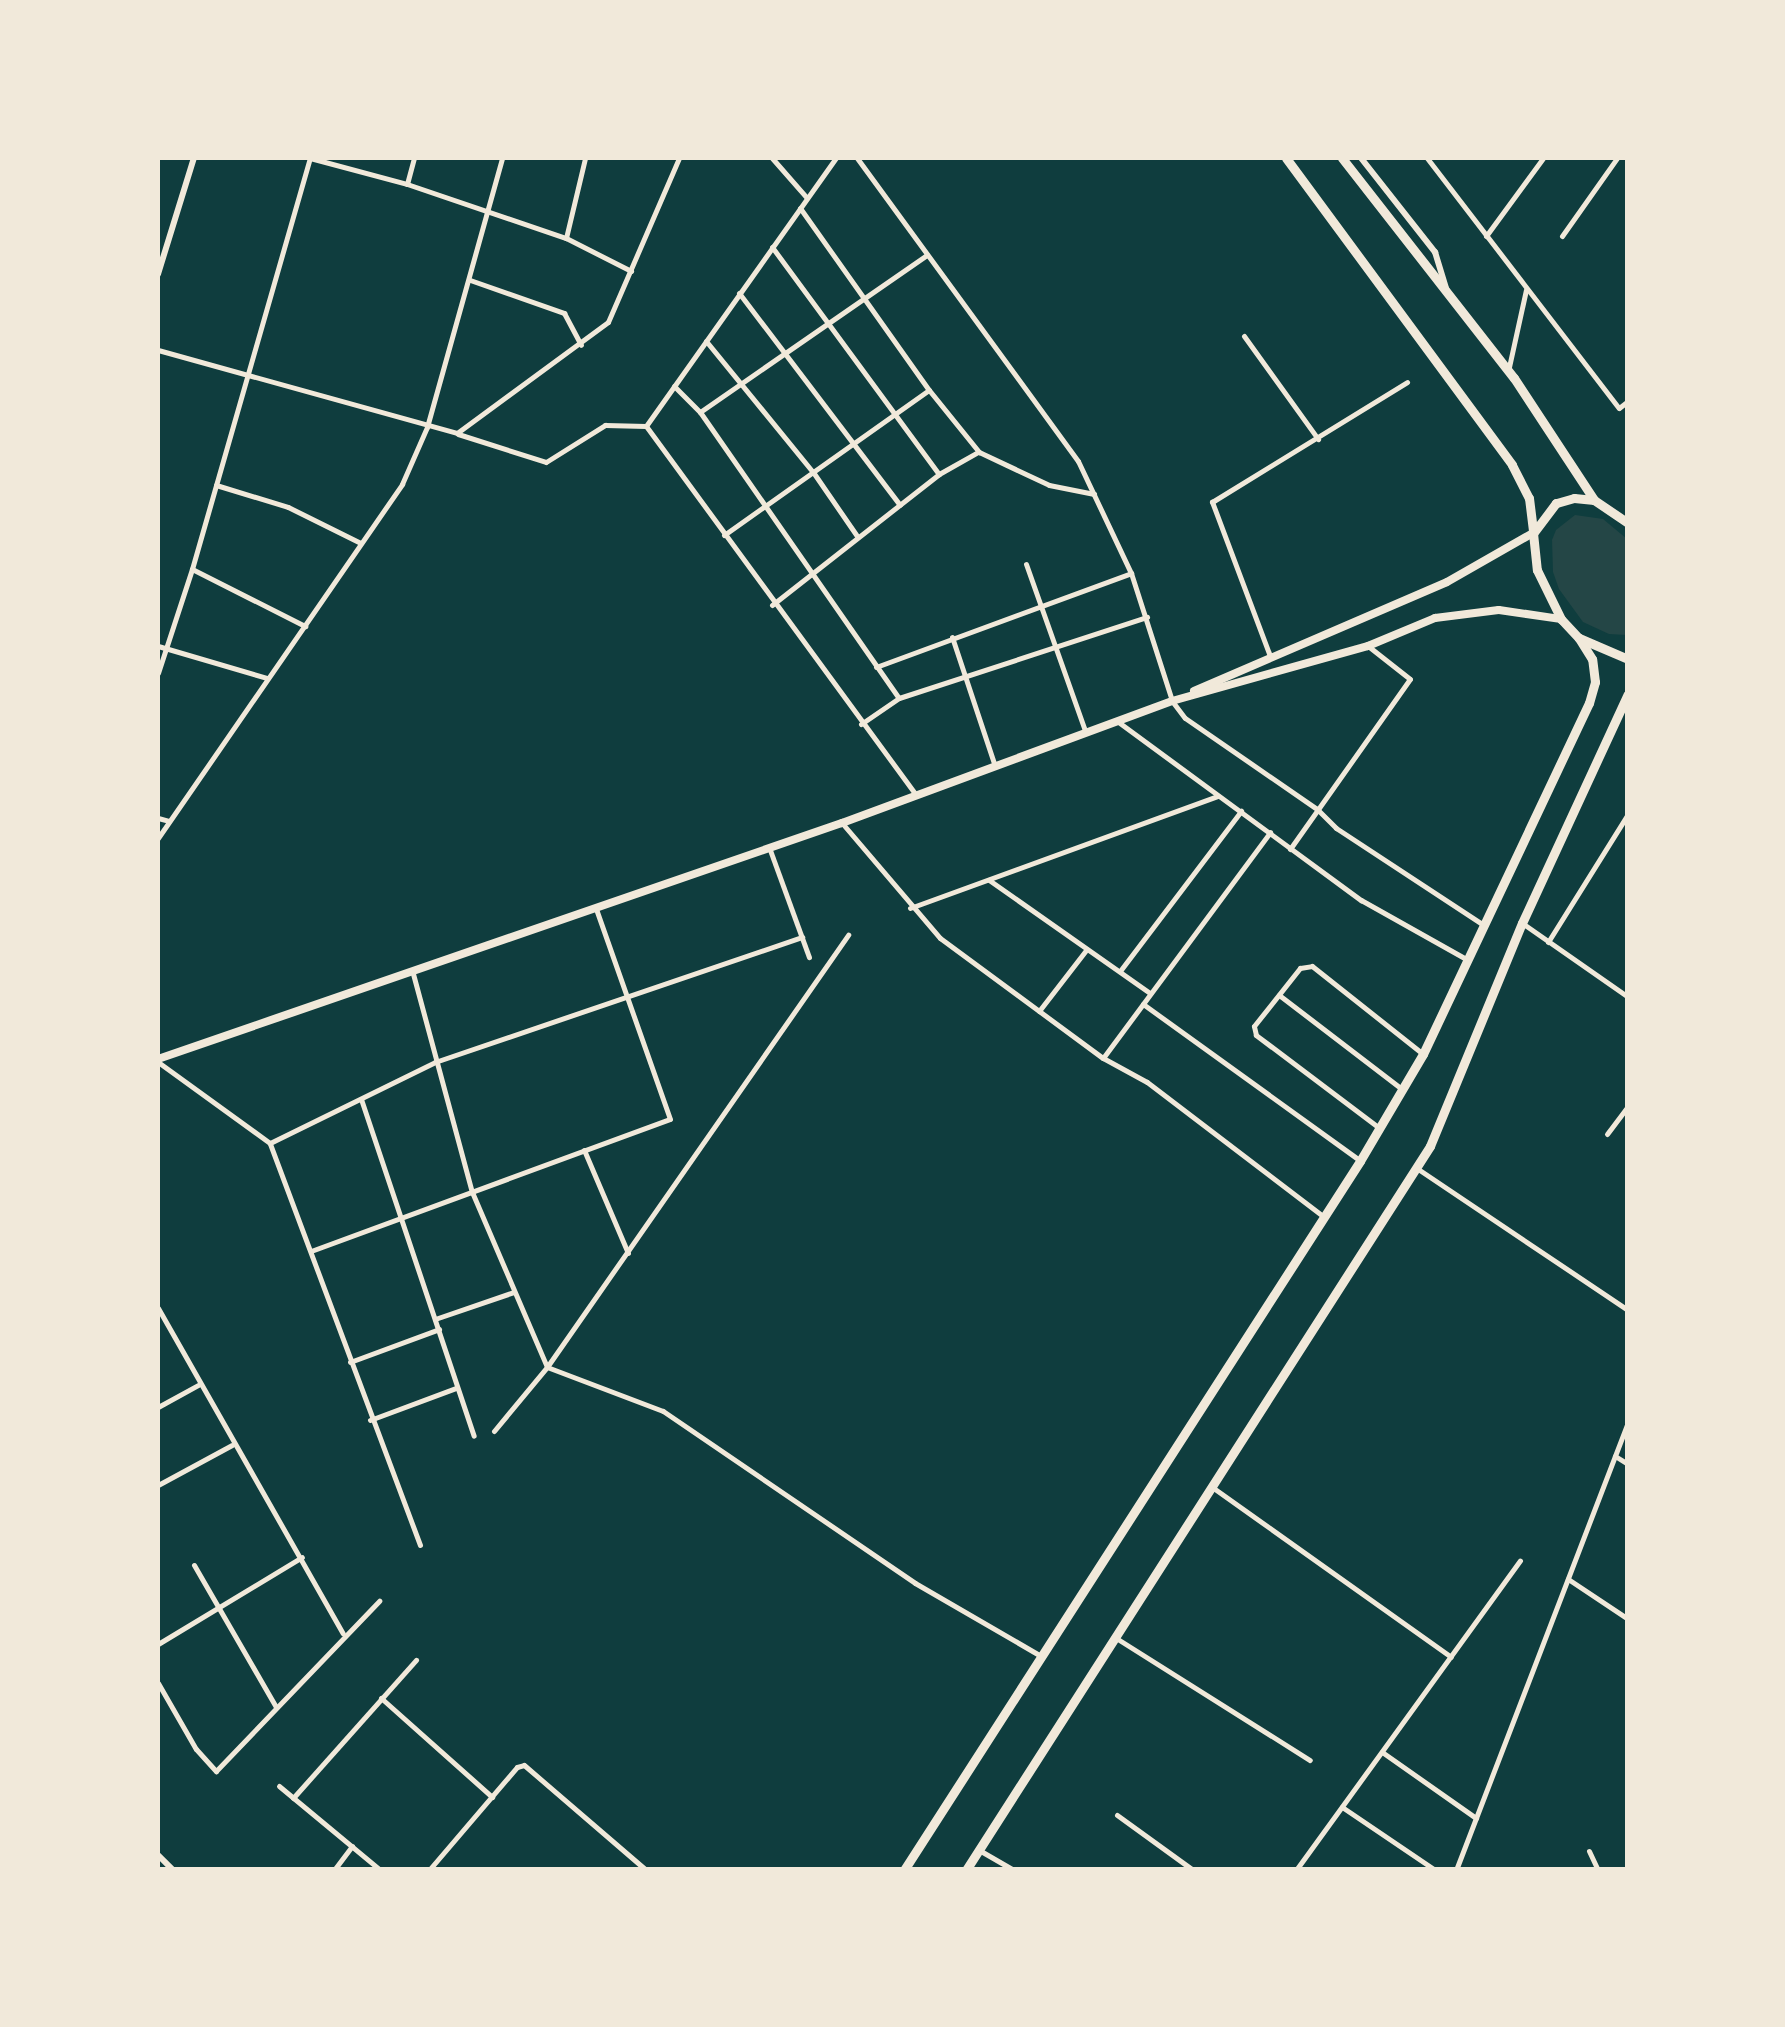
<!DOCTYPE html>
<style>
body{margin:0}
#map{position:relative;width:1785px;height:2027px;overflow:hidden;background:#0f3d3e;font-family:"Work Sans",sans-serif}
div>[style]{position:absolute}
.green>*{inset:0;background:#244646}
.minor>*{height:5px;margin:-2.5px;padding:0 2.5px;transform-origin:2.5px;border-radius:2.5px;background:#f1e9da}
.tertiary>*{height:6px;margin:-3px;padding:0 3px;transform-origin:3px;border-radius:3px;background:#f1e9da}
.secondary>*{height:8px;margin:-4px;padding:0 4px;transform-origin:4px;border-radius:4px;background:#f1e9da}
.primary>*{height:9px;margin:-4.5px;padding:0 4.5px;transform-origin:4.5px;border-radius:4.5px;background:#f1e9da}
span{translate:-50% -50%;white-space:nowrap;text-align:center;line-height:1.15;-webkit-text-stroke:8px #f1e9da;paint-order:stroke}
.frame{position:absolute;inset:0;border:160px solid #f1e9da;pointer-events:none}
</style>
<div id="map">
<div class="green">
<div style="clip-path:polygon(1575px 515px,1603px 519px,1627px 539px,1627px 635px,1609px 634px,1583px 622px,1559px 589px,1553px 572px,1552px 540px,1556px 530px)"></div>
</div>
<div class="minor">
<div style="left:310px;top:158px;width:100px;rotate:15deg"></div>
<div style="left:407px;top:184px;width:168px;rotate:18.8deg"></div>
<div style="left:566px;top:238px;width:73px;rotate:26.9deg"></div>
<div style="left:772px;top:158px;width:53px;rotate:48.8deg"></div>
<div style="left:857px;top:158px;width:375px;rotate:53.9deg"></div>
<div style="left:1078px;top:461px;width:124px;rotate:64.7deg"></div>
<div style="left:1131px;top:573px;width:134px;rotate:72.2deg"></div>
<div style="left:1172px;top:701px;width:21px;rotate:53deg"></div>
<div style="left:1185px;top:718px;width:160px;rotate:34.6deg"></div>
<div style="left:1317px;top:809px;width:27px;rotate:45deg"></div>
<div style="left:1336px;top:828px;width:175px;rotate:33.3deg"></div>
<div style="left:1427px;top:158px;width:315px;rotate:52.5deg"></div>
<div style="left:1619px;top:408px;width:11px;rotate:-38deg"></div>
<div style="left:407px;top:184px;width:27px;rotate:-75deg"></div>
<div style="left:800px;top:208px;width:223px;rotate:54.7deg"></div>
<div style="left:929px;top:390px;width:80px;rotate:51.1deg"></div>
<div style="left:979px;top:452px;width:77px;rotate:25.2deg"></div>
<div style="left:1049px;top:485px;width:46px;rotate:11.3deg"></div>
<div style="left:1486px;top:236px;width:97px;rotate:-53.8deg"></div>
<div style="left:1562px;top:236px;width:95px;rotate:-54.8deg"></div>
<div style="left:566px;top:238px;width:82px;rotate:-76.6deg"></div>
<div style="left:772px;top:247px;width:282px;rotate:53.7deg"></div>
<div style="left:470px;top:280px;width:100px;rotate:19.3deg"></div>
<div style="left:564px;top:313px;width:36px;rotate:62deg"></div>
<div style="left:739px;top:293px;width:266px;rotate:52.8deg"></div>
<div style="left:1244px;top:336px;width:127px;rotate:54.3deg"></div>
<div style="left:706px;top:341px;width:169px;rotate:50.8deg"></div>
<div style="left:813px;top:472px;width:78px;rotate:55.5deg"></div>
<div style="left:158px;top:350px;width:310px;rotate:15.5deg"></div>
<div style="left:457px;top:433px;width:187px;rotate:-36.3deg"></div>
<div style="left:608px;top:322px;width:179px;rotate:-66.6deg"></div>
<div style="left:1509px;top:367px;width:79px;rotate:-77.6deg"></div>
<div style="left:674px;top:386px;width:37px;rotate:45deg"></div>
<div style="left:700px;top:412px;width:348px;rotate:55.2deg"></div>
<div style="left:700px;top:412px;width:276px;rotate:-34.7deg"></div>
<div style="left:646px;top:426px;width:329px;rotate:-54.7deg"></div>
<div style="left:458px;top:434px;width:92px;rotate:17.7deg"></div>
<div style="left:546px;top:462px;width:70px;rotate:-32.1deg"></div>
<div style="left:605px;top:425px;width:41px;rotate:1.4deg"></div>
<div style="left:646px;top:426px;width:457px;rotate:53.8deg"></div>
<div style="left:216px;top:485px;width:75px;rotate:17deg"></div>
<div style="left:288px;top:507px;width:81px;rotate:26.3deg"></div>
<div style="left:724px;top:535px;width:251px;rotate:-35.3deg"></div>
<div style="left:1026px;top:564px;width:179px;rotate:70.5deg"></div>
<div style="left:192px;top:569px;width:127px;rotate:26.8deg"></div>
<div style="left:772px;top:605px;width:212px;rotate:-38.1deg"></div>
<div style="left:939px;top:474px;width:45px;rotate:-29.4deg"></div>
<div style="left:952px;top:637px;width:136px;rotate:71.6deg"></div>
<div style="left:158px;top:646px;width:114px;rotate:16.4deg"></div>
<div style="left:1270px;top:656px;width:165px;rotate:-110.6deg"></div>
<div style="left:1212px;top:502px;width:229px;rotate:-31.6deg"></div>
<div style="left:876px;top:667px;width:272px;rotate:-20.2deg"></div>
<div style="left:158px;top:673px;width:109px;rotate:-71.9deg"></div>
<div style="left:192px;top:569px;width:428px;rotate:-74deg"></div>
<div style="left:1117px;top:721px;width:303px;rotate:36.3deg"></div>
<div style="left:1361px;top:900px;width:120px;rotate:29.3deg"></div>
<div style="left:861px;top:724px;width:46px;rotate:-34.4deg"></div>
<div style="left:899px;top:698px;width:261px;rotate:-18.1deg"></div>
<div style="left:158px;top:818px;width:11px;rotate:15deg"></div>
<div style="left:842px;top:823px;width:151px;rotate:49.6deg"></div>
<div style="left:940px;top:938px;width:202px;rotate:36.4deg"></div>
<div style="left:1103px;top:1058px;width:50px;rotate:28.6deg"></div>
<div style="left:1147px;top:1082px;width:221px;rotate:37.3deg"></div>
<div style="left:158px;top:838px;width:430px;rotate:-55.4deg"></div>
<div style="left:402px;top:484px;width:62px;rotate:-66.3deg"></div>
<div style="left:427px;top:427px;width:279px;rotate:-74.4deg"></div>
<div style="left:1290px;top:849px;width:208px;rotate:-54.8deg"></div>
<div style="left:1410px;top:679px;width:53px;rotate:-141.8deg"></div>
<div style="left:770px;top:850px;width:114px;rotate:70deg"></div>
<div style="left:989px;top:880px;width:197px;rotate:35.1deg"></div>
<div style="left:910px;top:908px;width:327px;rotate:-20deg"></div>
<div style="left:1522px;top:923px;width:129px;rotate:34.9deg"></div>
<div style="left:1548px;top:942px;width:151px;rotate:-58deg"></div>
<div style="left:412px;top:970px;width:230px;rotate:74.9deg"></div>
<div style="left:472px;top:1192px;width:190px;rotate:66.8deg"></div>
<div style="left:547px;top:1367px;width:124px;rotate:20.8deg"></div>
<div style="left:663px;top:1411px;width:305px;rotate:34.3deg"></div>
<div style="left:915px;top:1583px;width:146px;rotate:30.1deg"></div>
<div style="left:1120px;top:971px;width:201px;rotate:-52.9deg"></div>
<div style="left:1279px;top:995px;width:155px;rotate:37.4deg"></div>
<div style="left:1143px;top:1004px;width:266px;rotate:35.8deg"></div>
<div style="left:1039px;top:1011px;width:78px;rotate:-52.3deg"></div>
<div style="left:1103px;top:1058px;width:281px;rotate:-53.5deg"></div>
<div style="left:158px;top:1062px;width:138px;rotate:35.9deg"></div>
<div style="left:361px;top:1099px;width:355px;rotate:71.5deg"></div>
<div style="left:1378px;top:1127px;width:153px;rotate:-143deg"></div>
<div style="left:1256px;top:1035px;width:9px;rotate:-103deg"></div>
<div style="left:1254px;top:1026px;width:74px;rotate:-51.6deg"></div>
<div style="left:1300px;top:968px;width:12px;rotate:-9deg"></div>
<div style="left:1312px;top:966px;width:142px;rotate:38.4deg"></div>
<div style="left:1607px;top:1134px;width:35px;rotate:-53deg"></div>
<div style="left:584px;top:1150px;width:112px;rotate:66.9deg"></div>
<div style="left:1418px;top:1169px;width:253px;rotate:33.9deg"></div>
<div style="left:311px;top:1251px;width:382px;rotate:-20.2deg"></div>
<div style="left:670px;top:1119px;width:223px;rotate:-109.4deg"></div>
<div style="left:158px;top:1308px;width:374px;rotate:60.4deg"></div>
<div style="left:435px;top:1319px;width:83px;rotate:-18.9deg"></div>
<div style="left:350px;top:1362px;width:95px;rotate:-20.3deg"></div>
<div style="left:158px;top:1407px;width:46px;rotate:-28.8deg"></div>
<div style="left:370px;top:1420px;width:92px;rotate:-20.4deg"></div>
<div style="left:494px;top:1431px;width:83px;rotate:-50.4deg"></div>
<div style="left:547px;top:1367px;width:527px;rotate:-55.13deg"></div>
<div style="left:1615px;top:1456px;width:15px;rotate:32deg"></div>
<div style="left:158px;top:1485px;width:84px;rotate:-28.4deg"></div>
<div style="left:1212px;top:1487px;width:293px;rotate:35.4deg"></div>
<div style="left:420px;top:1545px;width:429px;rotate:-110.5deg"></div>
<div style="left:270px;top:1143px;width:184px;rotate:-26.1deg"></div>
<div style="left:435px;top:1062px;width:388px;rotate:-18.8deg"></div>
<div style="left:194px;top:1565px;width:164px;rotate:60deg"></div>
<div style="left:1568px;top:1579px;width:72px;rotate:33.7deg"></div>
<div style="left:1116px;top:1638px;width:229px;rotate:32.2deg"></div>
<div style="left:158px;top:1644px;width:168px;rotate:-31.1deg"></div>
<div style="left:158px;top:1683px;width:76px;rotate:60.1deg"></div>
<div style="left:196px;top:1749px;width:30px;rotate:48deg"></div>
<div style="left:216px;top:1771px;width:236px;rotate:-46.2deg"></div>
<div style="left:381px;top:1698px;width:149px;rotate:41.7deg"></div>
<div style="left:1382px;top:1752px;width:115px;rotate:35.1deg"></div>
<div style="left:279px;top:1786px;width:131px;rotate:39.7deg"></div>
<div style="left:293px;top:1798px;width:185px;rotate:-48.3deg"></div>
<div style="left:1342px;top:1807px;width:112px;rotate:34.1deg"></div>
<div style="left:1117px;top:1815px;width:94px;rotate:35.9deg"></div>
<div style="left:979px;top:1850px;width:39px;rotate:30deg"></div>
<div style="left:1589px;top:1851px;width:21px;rotate:65deg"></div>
<div style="left:334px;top:1870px;width:30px;rotate:-53deg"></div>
<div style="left:429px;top:1870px;width:135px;rotate:-49.5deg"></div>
<div style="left:517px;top:1767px;width:7px;rotate:-16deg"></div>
<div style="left:524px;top:1765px;width:161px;rotate:40.7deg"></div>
<div style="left:1296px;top:1870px;width:382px;rotate:-54.1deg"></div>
<div style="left:1456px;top:1870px;width:479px;rotate:-69deg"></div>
</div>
<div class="tertiary">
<div style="left:1361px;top:158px;width:120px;rotate:51.8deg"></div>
<div style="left:1435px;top:252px;width:39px;rotate:73deg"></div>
<div style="left:158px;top:274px;width:121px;rotate:-72.8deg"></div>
<div style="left:158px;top:1855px;width:21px;rotate:45deg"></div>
</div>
<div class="secondary">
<div style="left:1194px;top:691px;width:275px;rotate:-23.3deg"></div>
<div style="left:1447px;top:582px;width:99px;rotate:-29.7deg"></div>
<div style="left:158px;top:1059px;width:724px;rotate:-19.04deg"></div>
<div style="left:842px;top:823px;width:352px;rotate:-20.3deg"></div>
<div style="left:1172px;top:701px;width:204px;rotate:-15.7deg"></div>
<div style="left:1368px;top:646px;width:73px;rotate:-22.7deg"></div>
<div style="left:1435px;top:618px;width:64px;rotate:-7.1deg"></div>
<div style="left:1499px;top:610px;width:63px;rotate:8.3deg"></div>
</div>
<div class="primary">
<div style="left:1286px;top:158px;width:381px;rotate:53.6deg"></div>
<div style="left:1512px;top:465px;width:37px;rotate:63deg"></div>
<div style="left:1529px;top:498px;width:35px;rotate:83deg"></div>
<div style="left:1342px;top:158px;width:279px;rotate:52deg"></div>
<div style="left:1514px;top:378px;width:146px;rotate:56.7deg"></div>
<div style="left:1628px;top:523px;width:41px;rotate:-145.9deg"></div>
<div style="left:1594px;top:500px;width:20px;rotate:-174deg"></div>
<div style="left:1574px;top:498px;width:19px;rotate:164deg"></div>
<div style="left:1556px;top:503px;width:38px;rotate:127deg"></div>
<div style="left:1533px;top:533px;width:37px;rotate:84deg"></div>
<div style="left:1537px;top:570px;width:55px;rotate:63.9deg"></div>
<div style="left:1561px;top:619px;width:26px;rotate:47deg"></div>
<div style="left:1579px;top:638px;width:53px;rotate:23.2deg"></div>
<div style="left:904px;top:1870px;width:843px;rotate:-57.25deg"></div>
<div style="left:1360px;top:1161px;width:124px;rotate:-59.5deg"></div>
<div style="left:1423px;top:1054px;width:388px;rotate:-64.7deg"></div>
<div style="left:1589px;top:703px;width:22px;rotate:-74deg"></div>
<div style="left:1595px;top:682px;width:23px;rotate:-97deg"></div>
<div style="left:1592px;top:659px;width:25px;rotate:-122deg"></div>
<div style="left:966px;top:1870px;width:860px;rotate:-57.34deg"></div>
<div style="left:1430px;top:1146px;width:241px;rotate:-67.6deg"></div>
<div style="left:1522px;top:923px;width:252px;rotate:-65.2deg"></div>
</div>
<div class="frame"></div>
</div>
